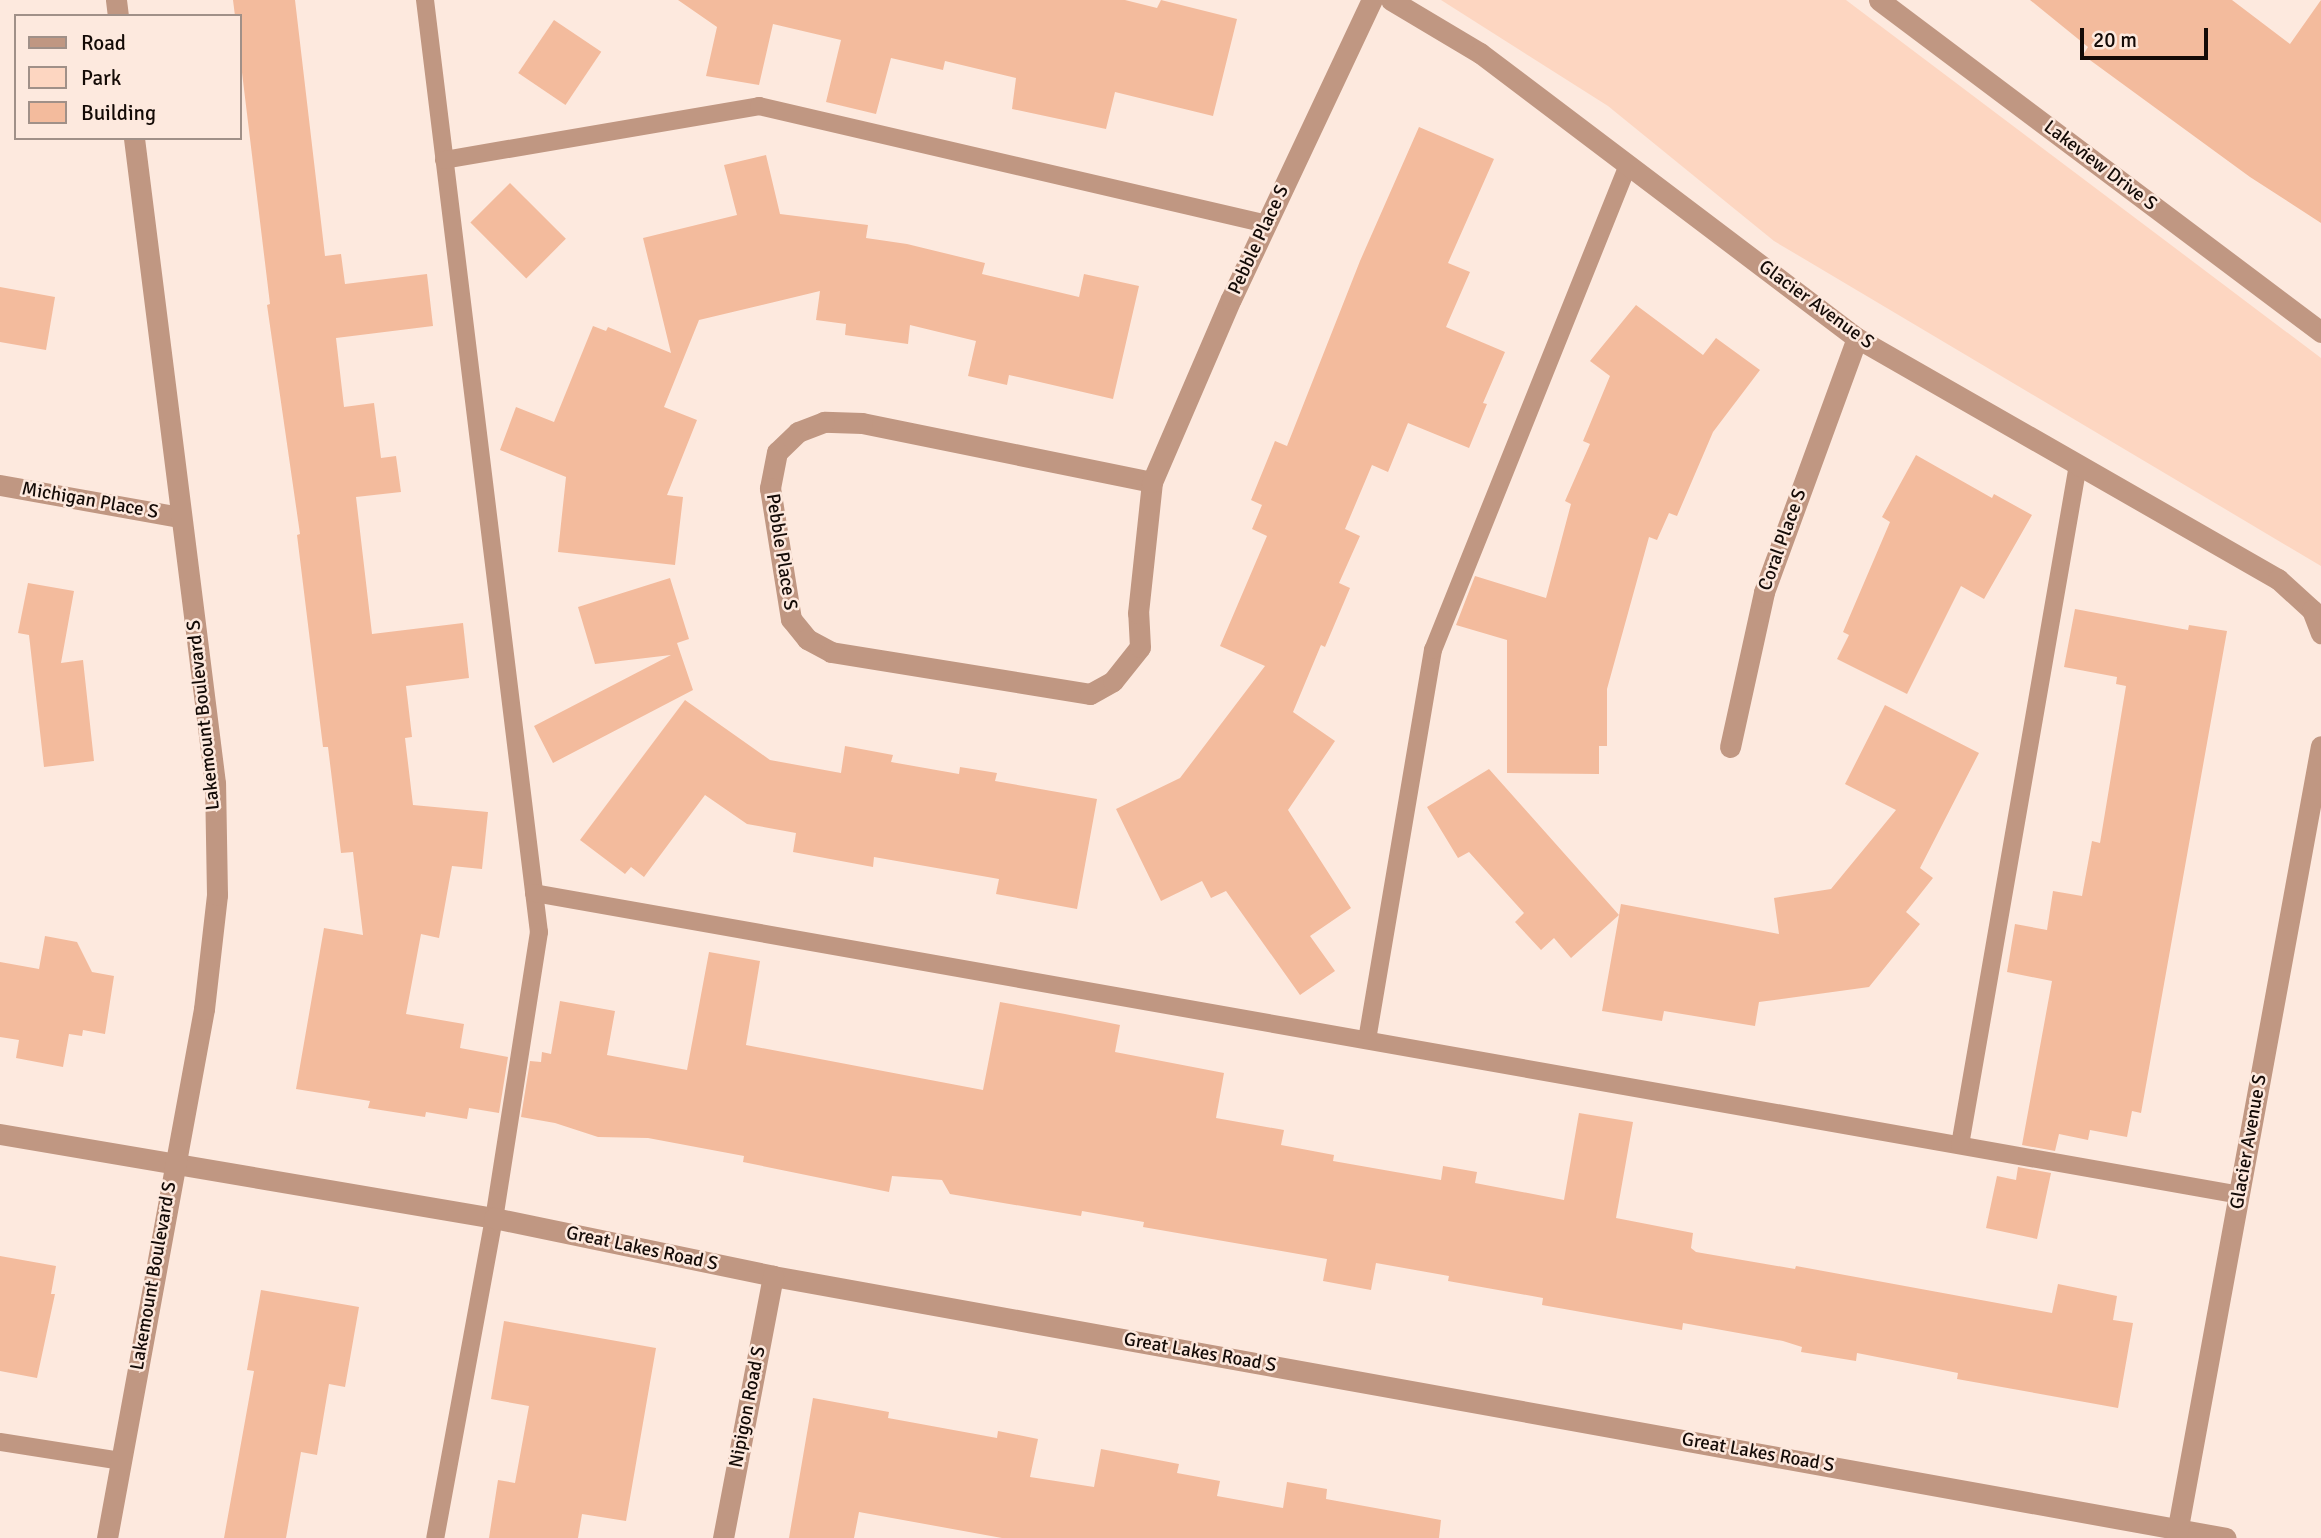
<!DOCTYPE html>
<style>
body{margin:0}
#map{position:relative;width:2321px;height:1538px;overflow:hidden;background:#fde9de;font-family:Signika,sans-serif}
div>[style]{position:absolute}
.green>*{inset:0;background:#fdd6c1}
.building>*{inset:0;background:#f3bb9d;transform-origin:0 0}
.lane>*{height:18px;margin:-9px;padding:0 9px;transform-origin:9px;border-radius:9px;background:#c09782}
.street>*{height:21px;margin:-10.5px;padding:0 10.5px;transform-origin:10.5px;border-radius:10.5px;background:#c09782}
span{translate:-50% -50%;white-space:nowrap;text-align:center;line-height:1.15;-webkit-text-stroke:5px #fde9de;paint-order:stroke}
.street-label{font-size:19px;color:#140b07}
.legend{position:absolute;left:14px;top:14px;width:228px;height:126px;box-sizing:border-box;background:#fde9de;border:2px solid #a09088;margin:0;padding:9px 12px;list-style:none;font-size:21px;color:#140b07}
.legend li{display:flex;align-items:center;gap:14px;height:35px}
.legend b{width:35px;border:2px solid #a09088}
.scale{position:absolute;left:2080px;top:28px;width:128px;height:32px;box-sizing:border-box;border:4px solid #140b07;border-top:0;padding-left:9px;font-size:21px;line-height:24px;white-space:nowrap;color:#140b07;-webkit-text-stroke:5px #fde9de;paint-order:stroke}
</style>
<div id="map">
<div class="green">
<div style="clip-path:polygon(1441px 0,1846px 0,2321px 358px,2321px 566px,1774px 241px,1608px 106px)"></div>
</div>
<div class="building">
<div style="clip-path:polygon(233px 0,295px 0,325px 256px,341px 254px,345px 284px,427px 274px,433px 326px,336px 338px,344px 407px,374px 403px,381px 458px,396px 456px,401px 492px,356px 497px,372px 634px,463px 623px,469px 678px,406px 686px,412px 737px,405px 738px,413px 805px,488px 812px,482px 869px,452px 866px,439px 938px,421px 934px,406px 1014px,464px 1024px,460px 1048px,508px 1057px,499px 1113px,469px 1108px,467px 1119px,426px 1112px,425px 1117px,368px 1108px,370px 1101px,296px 1089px,324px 928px,363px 935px,353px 852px,341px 853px,328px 747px,323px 747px,297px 535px,300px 534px,267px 305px,270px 304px,240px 56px,240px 16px,235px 16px)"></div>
<div style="clip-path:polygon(678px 0,1125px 0,1157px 8px,1161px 0,1237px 19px,1213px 116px,1115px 92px,1106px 129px,1012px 109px,1016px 78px,945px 61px,943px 70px,891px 58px,876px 114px,826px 102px,841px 40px,773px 24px,759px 85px,706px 76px,717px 27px)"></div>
<div style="clip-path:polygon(2030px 0,2232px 0,2290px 44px,2321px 0,2321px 223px,2250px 177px,2083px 55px,2088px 47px)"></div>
<div style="left:554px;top:20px;width:57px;height:64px;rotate:34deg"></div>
<div style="clip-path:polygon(1419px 127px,1494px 159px,1448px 263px,1470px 272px,1446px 327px,1505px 352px,1483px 403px,1487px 404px,1469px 448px,1408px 423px,1388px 472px,1372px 465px,1345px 529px,1360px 536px,1339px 583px,1350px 588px,1325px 647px,1321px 645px,1293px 712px,1335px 741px,1288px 810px,1351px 908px,1310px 936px,1335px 971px,1300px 995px,1226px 891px,1211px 898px,1202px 881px,1161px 901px,1116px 809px,1180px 778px,1265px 666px,1220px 646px,1267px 536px,1252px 529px,1262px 505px,1251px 500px,1275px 441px,1287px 446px,1360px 261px)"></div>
<div style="clip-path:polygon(766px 155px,780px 214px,868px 225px,866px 238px,907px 244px,985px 263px,982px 274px,1079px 297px,1084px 274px,1139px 286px,1113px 399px,1009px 375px,1007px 385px,968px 376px,976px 341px,910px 325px,908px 344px,845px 335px,846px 324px,816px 320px,820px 291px,699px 320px,664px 407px,697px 420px,667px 495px,683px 497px,675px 565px,558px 552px,566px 477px,500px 450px,516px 407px,554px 422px,593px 326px,606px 331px,608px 327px,671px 353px,643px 238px,737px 215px,724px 165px)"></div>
<div style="left:510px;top:183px;width:79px;height:56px;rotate:45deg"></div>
<div style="clip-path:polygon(0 287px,55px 297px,46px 350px,0 342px)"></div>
<div style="clip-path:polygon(1636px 305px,1703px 355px,1716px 338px,1760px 370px,1713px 432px,1677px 516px,1669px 513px,1657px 540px,1649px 537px,1607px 689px,1607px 746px,1599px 746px,1599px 774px,1507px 773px,1507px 640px,1456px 625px,1475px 576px,1546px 598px,1571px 504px,1565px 501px,1590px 444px,1583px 441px,1610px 376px,1590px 361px)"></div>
<div style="clip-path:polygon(1916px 455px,1992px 498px,1994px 494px,2032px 515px,1984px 599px,1961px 586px,1907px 694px,1837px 659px,1849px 635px,1843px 632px,1890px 522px,1882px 517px)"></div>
<div style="clip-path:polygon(670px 578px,689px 639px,677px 643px,693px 690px,553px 763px,534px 726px,671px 655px,595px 664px,578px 607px)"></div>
<div style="clip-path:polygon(28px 583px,74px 591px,61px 663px,83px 660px,94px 761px,44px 767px,29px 635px,18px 633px)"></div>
<div style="clip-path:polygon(2075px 609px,2188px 630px,2189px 625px,2227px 631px,2141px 1113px,2132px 1111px,2127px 1137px,2090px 1130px,2088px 1140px,2059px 1134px,2055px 1151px,2022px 1145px,2052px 981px,2007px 972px,2015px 924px,2047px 930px,2053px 891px,2082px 896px,2092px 841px,2100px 843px,2126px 686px,2116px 684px,2117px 677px,2064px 667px)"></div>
<div style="clip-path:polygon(685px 700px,770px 760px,841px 773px,845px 746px,893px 755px,891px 762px,959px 774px,960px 767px,997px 773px,995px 781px,1097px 799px,1077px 909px,996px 894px,999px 879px,874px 857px,873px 867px,793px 852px,796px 833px,747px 824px,705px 795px,644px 877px,631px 867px,625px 874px,580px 840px)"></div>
<div style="clip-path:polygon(1885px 705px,1979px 753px,1920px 868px,1933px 878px,1906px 912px,1920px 924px,1869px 987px,1759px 1002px,1755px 1026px,1664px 1011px,1662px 1021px,1602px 1011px,1621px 904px,1779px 934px,1774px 898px,1831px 889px,1896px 810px,1845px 784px)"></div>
<div style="clip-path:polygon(1489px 769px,1619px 915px,1571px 958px,1554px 938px,1541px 950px,1515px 922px,1524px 913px,1469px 852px,1458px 858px,1427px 807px)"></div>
<div style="clip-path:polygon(45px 936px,77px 942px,92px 972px,114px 976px,105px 1034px,83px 1030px,82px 1036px,69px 1034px,63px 1067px,16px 1058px,19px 1040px,0 1037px,0 962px,39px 969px)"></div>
<div style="clip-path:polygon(709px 952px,760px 961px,746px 1045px,983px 1090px,1000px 1002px,1065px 1014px,1120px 1025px,1115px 1052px,1224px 1073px,1216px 1118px,1284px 1130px,1281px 1145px,1334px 1155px,1333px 1161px,1441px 1180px,1443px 1166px,1477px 1172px,1475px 1183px,1564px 1200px,1579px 1113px,1633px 1122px,1616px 1218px,1693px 1233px,1691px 1248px,1696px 1252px,1795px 1269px,1796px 1266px,2052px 1313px,2058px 1284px,2117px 1296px,2113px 1320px,2133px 1323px,2118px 1408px,1957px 1379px,1958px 1373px,1857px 1353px,1856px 1361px,1801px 1352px,1802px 1347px,1783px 1341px,1683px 1323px,1682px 1330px,1542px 1305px,1543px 1298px,1448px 1281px,1449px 1276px,1376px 1263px,1371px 1290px,1323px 1281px,1327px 1259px,1143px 1227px,1144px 1222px,1082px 1211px,1081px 1216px,950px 1194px,942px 1180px,892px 1176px,889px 1192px,743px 1162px,744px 1156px,648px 1138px,598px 1137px,555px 1123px,521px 1117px,530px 1061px,541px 1062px,542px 1052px,551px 1054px,560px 1001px,615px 1011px,607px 1055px,687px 1070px)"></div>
<div style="clip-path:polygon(2018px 1167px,2051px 1173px,2037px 1239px,1986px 1228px,1997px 1176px,2016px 1180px)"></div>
<div style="clip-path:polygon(0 1256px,56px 1266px,51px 1294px,55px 1294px,37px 1378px,0 1371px)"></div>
<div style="clip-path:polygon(261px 1290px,359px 1307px,345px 1387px,329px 1384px,317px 1455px,301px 1452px,286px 1538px,224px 1538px,254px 1371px,247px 1370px)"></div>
<div style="clip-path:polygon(504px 1321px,656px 1348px,626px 1521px,582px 1514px,578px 1538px,489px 1538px,498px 1480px,515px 1483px,529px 1406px,491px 1399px)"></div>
<div style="clip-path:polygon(813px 1398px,889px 1412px,888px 1418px,997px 1438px,998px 1431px,1038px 1439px,1030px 1477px,1094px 1487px,1101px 1449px,1179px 1464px,1177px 1473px,1220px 1481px,1217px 1496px,1283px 1508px,1287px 1482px,1327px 1489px,1326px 1499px,1441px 1520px,1439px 1538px,1002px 1538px,859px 1512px,854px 1538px,789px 1538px)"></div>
</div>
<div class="lane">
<div style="left:425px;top:0;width:939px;rotate:83.03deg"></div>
<div style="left:539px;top:932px;width:290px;rotate:98.9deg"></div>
<div style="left:494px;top:1218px;width:325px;rotate:100.4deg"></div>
<div style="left:444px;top:160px;width:320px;rotate:-9.7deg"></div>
<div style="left:759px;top:106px;width:522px;rotate:13.08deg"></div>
<div style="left:534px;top:893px;width:1732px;rotate:10.04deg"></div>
<div style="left:1367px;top:1040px;width:396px;rotate:-80.4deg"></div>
<div style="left:1433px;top:650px;width:523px;rotate:-68.1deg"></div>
<div style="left:1960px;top:1145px;width:690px;rotate:-80.16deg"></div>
<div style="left:0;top:1442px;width:122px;rotate:8.9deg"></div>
</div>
<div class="street">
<div style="left:116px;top:0;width:16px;rotate:83deg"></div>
<div style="left:1391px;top:0;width:104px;rotate:30.8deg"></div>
<div style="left:1480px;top:53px;width:473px;rotate:37.1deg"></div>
<div style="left:1857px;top:338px;width:485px;rotate:29.8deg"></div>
<div style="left:2278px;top:579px;width:46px;rotate:42.4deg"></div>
<div style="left:2312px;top:610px;width:25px;rotate:69deg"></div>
<div style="left:1879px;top:0;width:553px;rotate:36.91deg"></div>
<div style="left:1152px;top:482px;width:296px;rotate:-168.5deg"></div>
<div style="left:862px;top:423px;width:38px;rotate:-178deg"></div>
<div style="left:824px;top:422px;width:28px;rotate:159deg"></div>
<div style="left:798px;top:432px;width:29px;rotate:136deg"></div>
<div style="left:777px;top:452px;width:37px;rotate:101deg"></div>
<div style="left:770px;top:488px;width:133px;rotate:80.9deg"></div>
<div style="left:791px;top:619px;width:26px;rotate:51deg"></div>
<div style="left:807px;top:639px;width:27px;rotate:28deg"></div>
<div style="left:831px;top:652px;width:262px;rotate:9.2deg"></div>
<div style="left:1090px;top:694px;width:26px;rotate:-29deg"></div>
<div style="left:1113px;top:681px;width:43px;rotate:-51.5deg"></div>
<div style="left:1140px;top:647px;width:34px;rotate:-93deg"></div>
<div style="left:1138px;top:613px;width:132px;rotate:-83.9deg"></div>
<div style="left:1152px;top:482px;width:199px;rotate:-66.7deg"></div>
<div style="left:1231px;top:299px;width:331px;rotate:-64.8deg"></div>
<div style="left:0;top:485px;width:183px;rotate:10.1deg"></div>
<div style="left:1730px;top:747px;width:159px;rotate:-77.6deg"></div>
<div style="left:1764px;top:592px;width:270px;rotate:-69.9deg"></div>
<div style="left:0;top:1134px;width:501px;rotate:9.65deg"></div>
<div style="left:494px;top:1218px;width:285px;rotate:11.7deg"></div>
<div style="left:773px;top:1276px;width:1476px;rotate:10.22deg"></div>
<div style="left:107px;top:1538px;width:538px;rotate:-79.61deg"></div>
<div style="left:204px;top:1009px;width:115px;rotate:-83.5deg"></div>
<div style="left:217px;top:895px;width:112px;rotate:-91deg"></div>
<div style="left:215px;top:783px;width:650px;rotate:-97.16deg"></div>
<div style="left:723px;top:1538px;width:267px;rotate:-79.2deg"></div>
<div style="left:2176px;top:1538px;width:805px;rotate:-79.63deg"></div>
</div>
<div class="street-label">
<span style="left:2100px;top:166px;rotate:37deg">Lakeview Drive S</span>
<span style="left:1259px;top:240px;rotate:-65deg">Pebble Place S</span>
<span style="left:1816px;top:305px;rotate:36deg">Glacier Avenue S</span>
<span style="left:90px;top:501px;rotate:10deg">Michigan Place S</span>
<span style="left:1783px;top:540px;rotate:-70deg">Coral Place S</span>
<span style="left:781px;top:552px;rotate:81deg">Pebble Place S</span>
<span style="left:204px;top:715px;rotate:-96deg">Lakemount Boulevard S</span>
<span style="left:2249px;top:1142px;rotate:-80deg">Glacier Avenue S</span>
<span style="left:642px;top:1249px;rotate:12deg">Great Lakes Road S</span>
<span style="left:154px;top:1276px;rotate:-80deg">Lakemount Boulevard S</span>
<span style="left:1200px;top:1353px;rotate:10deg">Great Lakes Road S</span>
<span style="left:748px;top:1407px;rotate:-79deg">Nipigon Road S</span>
<span style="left:1758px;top:1453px;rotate:10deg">Great Lakes Road S</span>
</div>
<ul class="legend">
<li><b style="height:9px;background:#c09782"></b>Road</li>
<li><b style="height:19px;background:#fdd6c1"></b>Park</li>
<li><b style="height:19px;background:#f3bb9d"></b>Building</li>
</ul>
<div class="scale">20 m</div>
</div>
